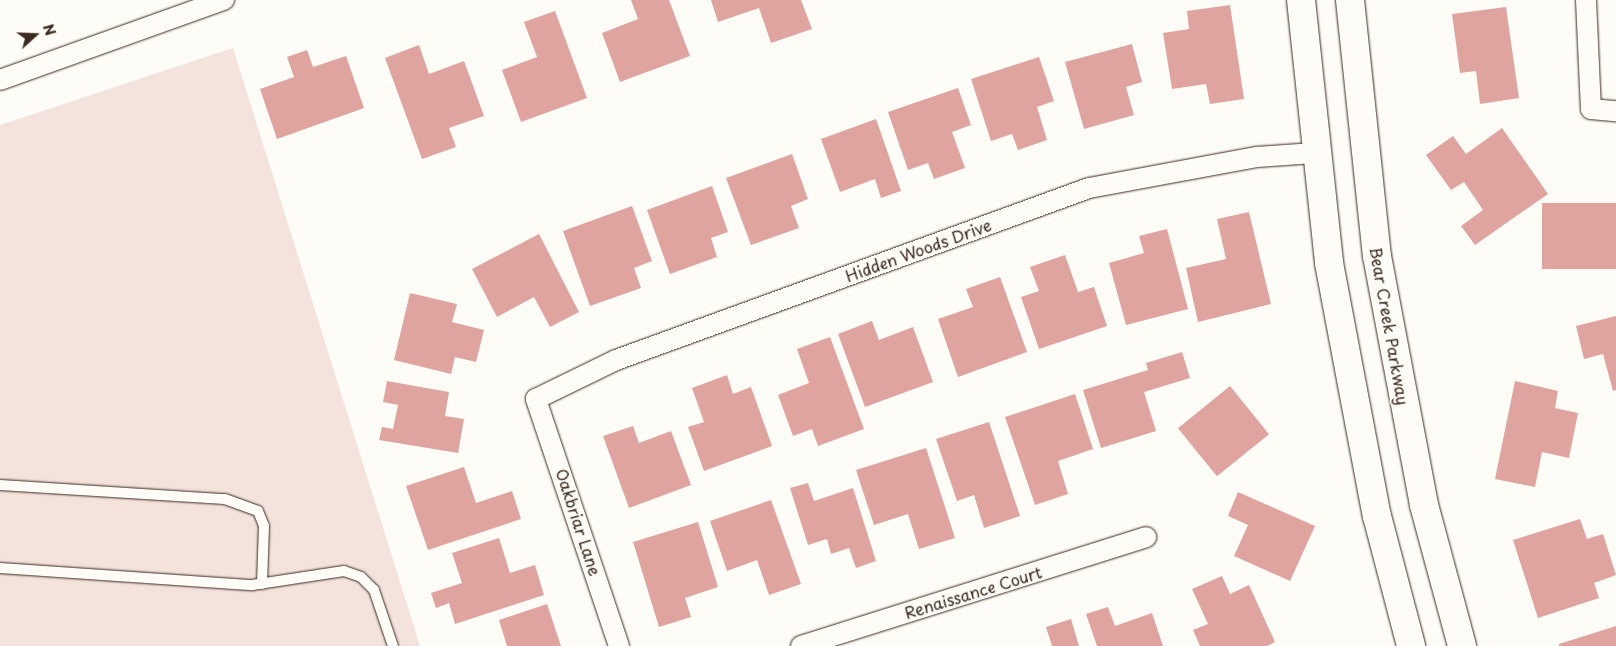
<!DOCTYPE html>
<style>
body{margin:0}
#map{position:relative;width:1616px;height:646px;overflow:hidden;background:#fdfcf7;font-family:"Playpen Sans",sans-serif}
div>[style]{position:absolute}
.built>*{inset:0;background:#f4e2dd}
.building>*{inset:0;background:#dfa4a0;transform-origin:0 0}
.roads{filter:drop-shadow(0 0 1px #3b2a1e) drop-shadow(0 0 1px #3b2a1e)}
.lane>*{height:10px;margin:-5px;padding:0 5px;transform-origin:5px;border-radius:5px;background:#fdfcf7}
.street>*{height:20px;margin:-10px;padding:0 10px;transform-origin:10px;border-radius:10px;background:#fdfcf7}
.secondary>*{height:28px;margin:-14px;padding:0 14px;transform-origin:14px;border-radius:14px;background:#fdfcf7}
span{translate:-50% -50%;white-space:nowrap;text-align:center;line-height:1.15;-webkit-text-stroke:4px #fdfcf7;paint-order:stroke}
.street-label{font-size:16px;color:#3b2a1e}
.north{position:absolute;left:10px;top:10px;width:50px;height:50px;-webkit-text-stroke:4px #fdfcf7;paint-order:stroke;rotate:70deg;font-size:14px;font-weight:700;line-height:20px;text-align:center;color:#3b2a1e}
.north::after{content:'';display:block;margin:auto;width:18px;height:22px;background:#3b2a1e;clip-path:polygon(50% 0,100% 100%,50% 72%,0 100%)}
</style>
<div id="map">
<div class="built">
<div style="clip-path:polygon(233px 48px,420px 646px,0 646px,0 125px)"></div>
</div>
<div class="building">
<div style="clip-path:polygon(631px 0,669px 0,690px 56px,620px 82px,602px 33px,638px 19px)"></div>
<div style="clip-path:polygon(711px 0,801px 0,812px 29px,771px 43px,759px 8px,718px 22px)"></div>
<div style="clip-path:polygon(1230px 5px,1244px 99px,1210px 104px,1206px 84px,1172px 89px,1163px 33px,1189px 29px,1187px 11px)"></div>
<div style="clip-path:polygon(1506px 7px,1519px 98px,1480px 104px,1476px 71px,1460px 73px,1452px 14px)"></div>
<div style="clip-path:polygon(555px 11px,587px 98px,521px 122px,502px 70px,537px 57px,524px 22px)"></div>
<div style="clip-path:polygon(1132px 44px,1142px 82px,1126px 87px,1134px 115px,1084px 129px,1065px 62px)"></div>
<div style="clip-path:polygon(419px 45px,429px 74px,464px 61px,484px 116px,449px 128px,456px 147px,422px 159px,385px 58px)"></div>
<div style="clip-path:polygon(307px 50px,313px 67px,346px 56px,364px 108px,277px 139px,260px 89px,294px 77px,287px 57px)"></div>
<div style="clip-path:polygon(1039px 57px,1054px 101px,1037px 107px,1047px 140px,1018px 150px,1012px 134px,991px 141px,971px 79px)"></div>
<div style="clip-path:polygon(958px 88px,971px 125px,952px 132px,965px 168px,934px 179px,928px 163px,908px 170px,888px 112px)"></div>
<div style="clip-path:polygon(876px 119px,901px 191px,881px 198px,875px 179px,840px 192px,821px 139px)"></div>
<div style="clip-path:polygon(1502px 128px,1548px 194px,1475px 245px,1461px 226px,1483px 210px,1464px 182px,1451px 190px,1426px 155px,1453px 136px,1466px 154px)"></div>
<div style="clip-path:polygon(792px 154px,808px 199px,791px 206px,799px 228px,751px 245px,726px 178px)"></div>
<div style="clip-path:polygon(712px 186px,728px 232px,711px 238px,717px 257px,670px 274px,647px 210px)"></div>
<div style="left:1616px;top:203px;width:66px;height:74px;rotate:90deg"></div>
<div style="clip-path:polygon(632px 206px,652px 261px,634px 268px,641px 288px,590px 306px,563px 231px)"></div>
<div style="clip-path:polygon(1249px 212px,1271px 304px,1198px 322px,1186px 268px,1226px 259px,1217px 219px)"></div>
<div style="clip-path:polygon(1167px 229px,1188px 309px,1126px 325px,1109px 263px,1144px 253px,1139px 236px)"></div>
<div style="clip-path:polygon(539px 234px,579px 312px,550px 327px,534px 297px,497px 317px,472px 269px)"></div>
<div style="clip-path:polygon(1065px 255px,1078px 292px,1094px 287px,1107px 326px,1039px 349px,1021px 297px,1039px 291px,1030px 267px)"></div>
<div style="clip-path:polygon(1000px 277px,1027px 352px,958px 377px,938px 319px,973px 307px,966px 289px)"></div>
<div style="clip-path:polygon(410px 293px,457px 304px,452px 322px,484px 330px,476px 362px,455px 357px,451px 374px,394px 360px)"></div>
<div style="clip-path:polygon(1616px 316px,1616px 390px,1613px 391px,1603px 354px,1584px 359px,1576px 326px)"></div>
<div style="clip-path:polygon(872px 321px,879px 340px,913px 327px,933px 382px,865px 407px,838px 334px)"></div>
<div style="clip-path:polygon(830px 337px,864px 429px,818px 446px,812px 429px,793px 436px,778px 395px,809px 383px,797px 349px)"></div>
<div style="clip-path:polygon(1182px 352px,1190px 378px,1144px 392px,1156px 431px,1101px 448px,1083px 390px,1148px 370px,1146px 363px)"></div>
<div style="clip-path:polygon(727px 375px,733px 394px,751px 387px,772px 446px,704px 471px,688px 427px,704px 422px,692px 388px)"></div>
<div style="clip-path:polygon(387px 381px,449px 392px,445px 416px,464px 419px,458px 453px,379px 440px,382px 427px,393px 429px,398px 405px,383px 402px)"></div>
<div style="clip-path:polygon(1515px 381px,1558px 391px,1555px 408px,1578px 413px,1569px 458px,1542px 452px,1535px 487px,1495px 479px)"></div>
<div style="left:1230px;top:386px;width:62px;height:67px;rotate:51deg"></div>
<div style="clip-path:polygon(1075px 394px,1093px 449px,1058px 461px,1068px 494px,1035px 505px,1005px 417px)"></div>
<div style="clip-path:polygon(989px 422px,1020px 516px,984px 528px,974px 495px,957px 501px,936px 439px)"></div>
<div style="clip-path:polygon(633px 426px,639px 443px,671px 431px,691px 485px,629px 508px,603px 436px)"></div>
<div style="clip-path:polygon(926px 448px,955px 538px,919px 549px,908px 514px,874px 525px,856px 470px)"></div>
<div style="clip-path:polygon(464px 467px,476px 503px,512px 491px,521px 519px,428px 550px,406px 486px)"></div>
<div style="clip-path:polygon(808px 483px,814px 501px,853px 488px,876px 561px,856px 568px,849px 548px,831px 554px,827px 539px,808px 545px,790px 488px)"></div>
<div style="clip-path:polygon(1238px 492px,1315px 526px,1290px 581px,1234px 556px,1248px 525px,1228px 516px)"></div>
<div style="clip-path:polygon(771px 500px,801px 584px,769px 595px,757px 560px,727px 571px,710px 521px)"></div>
<div style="clip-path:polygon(1580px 519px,1587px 539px,1603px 534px,1616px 575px,1594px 583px,1599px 598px,1538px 618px,1513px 540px)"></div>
<div style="clip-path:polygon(698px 522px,718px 587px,685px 598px,691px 617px,659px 627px,633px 542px)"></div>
<div style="clip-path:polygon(499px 538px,510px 573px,535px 565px,544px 595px,455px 624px,449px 603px,436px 608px,431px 593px,462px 583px,452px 553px)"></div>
<div style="clip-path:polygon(1222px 576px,1230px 594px,1249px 585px,1275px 642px,1267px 646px,1200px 646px,1193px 630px,1208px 624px,1192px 589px)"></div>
<div style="clip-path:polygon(547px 604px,561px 646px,507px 646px,499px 620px)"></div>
<div style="clip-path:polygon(1108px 607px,1115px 626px,1152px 613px,1163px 646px,1097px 646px,1086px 614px)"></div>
<div style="clip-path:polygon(1071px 619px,1079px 646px,1052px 646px,1046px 627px)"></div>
<div style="clip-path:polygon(1616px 626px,1616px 646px,1559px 646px,1559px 644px)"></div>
</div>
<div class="roads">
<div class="lane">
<div style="left:0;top:485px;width:225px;rotate:3.6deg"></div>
<div style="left:225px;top:499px;width:35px;rotate:20deg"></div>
<div style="left:258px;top:511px;width:16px;rotate:68deg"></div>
<div style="left:264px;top:526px;width:58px;rotate:92deg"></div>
<div style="left:0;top:568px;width:253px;rotate:3.9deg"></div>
<div style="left:252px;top:585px;width:93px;rotate:-8.7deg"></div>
<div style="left:344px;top:571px;width:18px;rotate:19deg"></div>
<div style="left:361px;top:577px;width:18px;rotate:45deg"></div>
<div style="left:374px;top:590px;width:59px;rotate:71.3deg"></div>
</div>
<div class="street">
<div style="left:1586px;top:0;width:109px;rotate:87.4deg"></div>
<div style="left:1591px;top:109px;width:25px;rotate:5deg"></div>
<div style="left:0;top:80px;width:238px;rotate:-19.7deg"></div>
<div style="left:619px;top:646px;width:261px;rotate:-108.6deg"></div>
<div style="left:536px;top:399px;width:89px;rotate:-26deg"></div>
<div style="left:616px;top:360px;width:503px;rotate:-19.98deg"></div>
<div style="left:1089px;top:188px;width:171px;rotate:-10.5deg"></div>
<div style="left:1257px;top:157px;width:57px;rotate:-4deg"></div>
<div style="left:801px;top:646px;width:362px;rotate:-17.5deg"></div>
</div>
<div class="secondary">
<div style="left:1301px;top:0;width:264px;rotate:83.9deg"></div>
<div style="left:1329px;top:263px;width:258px;rotate:79.3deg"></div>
<div style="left:1377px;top:516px;width:134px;rotate:75.3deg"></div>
<div style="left:1350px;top:0;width:257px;rotate:84deg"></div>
<div style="left:1377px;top:256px;width:253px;rotate:79.3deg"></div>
<div style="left:1424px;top:505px;width:146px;rotate:74.9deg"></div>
</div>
</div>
<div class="street-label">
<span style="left:918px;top:250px;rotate:-20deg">Hidden Woods Drive</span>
<span style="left:1390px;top:326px;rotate:80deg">Bear Creek Parkway</span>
<span style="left:579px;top:522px;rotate:72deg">Oakbriar Lane</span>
<span style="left:973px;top:592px;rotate:-17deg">Renaissance Court</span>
</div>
<div class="north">N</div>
</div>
